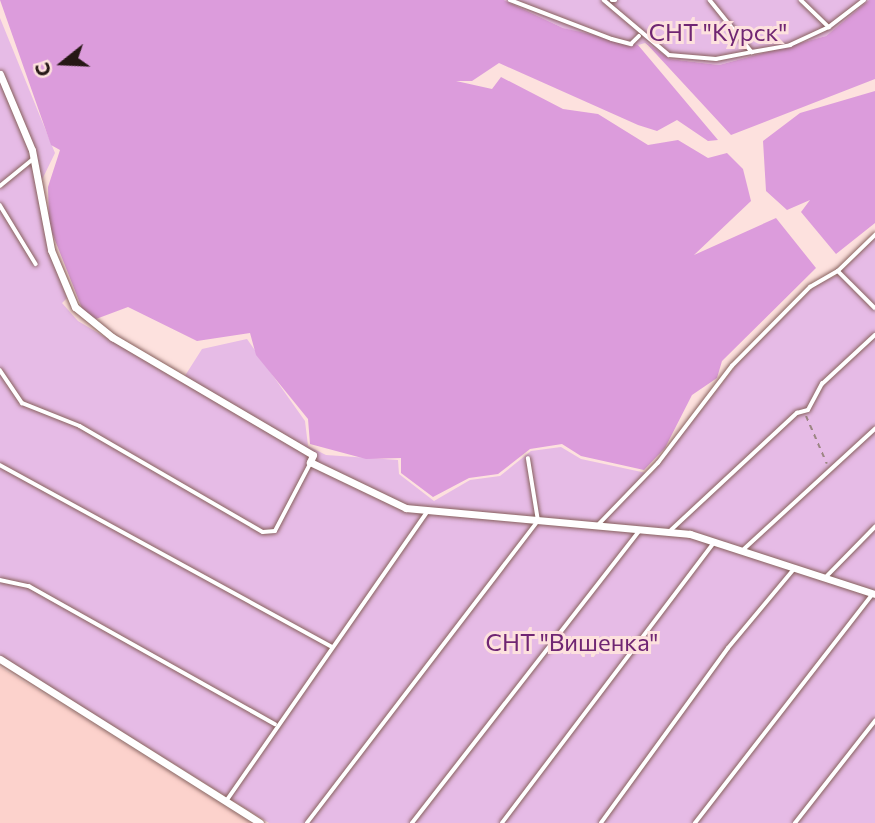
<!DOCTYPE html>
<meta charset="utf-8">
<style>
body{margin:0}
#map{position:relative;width:875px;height:823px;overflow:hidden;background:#fde1de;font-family:Commissioner,sans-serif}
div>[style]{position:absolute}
.built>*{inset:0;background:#fcd2cc}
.green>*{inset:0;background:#e6bbe6}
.forest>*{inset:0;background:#dc9cdc}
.path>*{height:2px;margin-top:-1px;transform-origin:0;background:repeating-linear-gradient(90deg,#9c8684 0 5px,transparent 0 10px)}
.roads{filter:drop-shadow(0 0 2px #87605c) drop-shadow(0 0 2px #87605c)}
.service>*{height:3.5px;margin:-1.75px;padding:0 1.75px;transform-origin:1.75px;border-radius:1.75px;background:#fff}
.minor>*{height:7px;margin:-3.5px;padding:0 3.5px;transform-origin:3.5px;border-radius:3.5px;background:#fff}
span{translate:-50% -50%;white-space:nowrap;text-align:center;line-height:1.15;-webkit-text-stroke:6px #fde1de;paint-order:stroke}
.park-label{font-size:24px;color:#702673}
.north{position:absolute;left:28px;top:28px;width:70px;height:70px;-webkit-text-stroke:5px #fde1de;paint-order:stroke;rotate:252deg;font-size:19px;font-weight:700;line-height:28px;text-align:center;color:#261715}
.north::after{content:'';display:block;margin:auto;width:24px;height:32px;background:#261715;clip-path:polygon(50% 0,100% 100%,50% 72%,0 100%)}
</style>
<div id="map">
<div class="built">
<div style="clip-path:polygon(0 667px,69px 709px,251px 823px,0 823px)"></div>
</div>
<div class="green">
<div style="clip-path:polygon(504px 0,869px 0,826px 36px,719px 65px,670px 59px,645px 43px,631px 47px,563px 28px)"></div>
<div style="clip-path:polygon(0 18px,55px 153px,37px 190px,49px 252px,67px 298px,62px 303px,78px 321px,181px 382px,202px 349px,247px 339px,305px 421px,308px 446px,326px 455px,398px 460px,399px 474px,434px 501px,470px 480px,500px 476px,531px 451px,561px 447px,581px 459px,651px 474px,737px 364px,814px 286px,837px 275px,875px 238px,875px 823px,269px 823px,0 656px)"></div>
</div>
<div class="forest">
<div style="clip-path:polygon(0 0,504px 0,563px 28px,638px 45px,718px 140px,708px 141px,677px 120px,657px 131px,638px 125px,499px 63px,472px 81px,456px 81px,492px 89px,501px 77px,563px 109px,598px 114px,648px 145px,678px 140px,708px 158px,727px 153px,743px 169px,751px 201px,694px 255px,776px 218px,816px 268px,722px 361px,717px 378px,692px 395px,665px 448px,644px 470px,581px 456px,562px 444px,530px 449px,498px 474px,469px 478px,433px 497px,401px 473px,401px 458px,366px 459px,310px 444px,308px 419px,256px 355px,250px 333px,197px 341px,128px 307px,96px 319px,83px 311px,49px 225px,48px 187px,60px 150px,51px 145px)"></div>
<div style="clip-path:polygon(869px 0,875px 0,875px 79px,731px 135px,645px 42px,670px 59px,719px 65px,826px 36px)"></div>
<div style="clip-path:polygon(875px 91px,875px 223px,836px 254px,801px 212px,810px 200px,787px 210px,766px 191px,763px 141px,800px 113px)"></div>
</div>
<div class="path">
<div style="left:806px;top:416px;width:52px;rotate:66.4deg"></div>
</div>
<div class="roads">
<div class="service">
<div style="left:510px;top:0;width:109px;rotate:20.9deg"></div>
<div style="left:612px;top:39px;width:20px;rotate:15deg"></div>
<div style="left:631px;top:44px;width:11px;rotate:-45deg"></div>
<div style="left:604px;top:0;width:85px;rotate:40.2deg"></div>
<div style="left:669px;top:55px;width:47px;rotate:4.9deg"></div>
<div style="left:716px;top:59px;width:37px;rotate:-11deg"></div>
<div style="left:612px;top:0;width:3px"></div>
<div style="left:710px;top:0;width:67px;rotate:51.1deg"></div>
<div style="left:752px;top:52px;width:39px;rotate:-10deg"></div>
<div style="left:790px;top:45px;width:43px;rotate:-24.8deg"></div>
<div style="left:801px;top:0;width:39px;rotate:44deg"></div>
<div style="left:829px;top:27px;width:44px;rotate:-37.6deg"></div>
<div style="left:0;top:186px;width:41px;rotate:-39.1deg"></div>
<div style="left:0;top:205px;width:69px;rotate:58.6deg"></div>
<div style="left:838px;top:271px;width:52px;rotate:45deg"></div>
<div style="left:0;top:370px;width:40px;rotate:56deg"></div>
<div style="left:22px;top:403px;width:62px;rotate:21.6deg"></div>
<div style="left:80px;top:426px;width:211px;rotate:30.1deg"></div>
<div style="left:263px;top:532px;width:12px;rotate:-5deg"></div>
<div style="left:275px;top:531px;width:76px;rotate:-62.4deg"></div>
<div style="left:0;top:465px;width:379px;rotate:28.7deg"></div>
<div style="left:599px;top:524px;width:85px;rotate:-46deg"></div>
<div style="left:658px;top:463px;width:122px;rotate:-52.7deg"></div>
<div style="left:732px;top:366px;width:111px;rotate:-45.4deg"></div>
<div style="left:810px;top:287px;width:32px;rotate:-30deg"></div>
<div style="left:838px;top:271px;width:52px;rotate:-44.2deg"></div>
<div style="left:671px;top:530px;width:172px;rotate:-42.9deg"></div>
<div style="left:797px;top:413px;width:11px;rotate:-15deg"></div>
<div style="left:808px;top:410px;width:30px;rotate:-62deg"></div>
<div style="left:822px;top:384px;width:72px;rotate:-42.8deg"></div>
<div style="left:744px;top:549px;width:178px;rotate:-42.5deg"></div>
<div style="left:827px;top:576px;width:69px;rotate:-45.6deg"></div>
<div style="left:0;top:580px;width:30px;rotate:12deg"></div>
<div style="left:29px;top:586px;width:282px;rotate:29.3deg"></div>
<div style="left:227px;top:800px;width:351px;rotate:-55.2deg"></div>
<div style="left:307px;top:823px;width:380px;rotate:-52.6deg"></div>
<div style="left:538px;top:521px;width:63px;rotate:-99.2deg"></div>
<div style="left:412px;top:823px;width:370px;rotate:-52.1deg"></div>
<div style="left:502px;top:823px;width:351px;rotate:-52.9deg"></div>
<div style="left:601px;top:823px;width:216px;rotate:-54deg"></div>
<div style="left:728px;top:648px;width:104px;rotate:-50.1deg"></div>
<div style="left:695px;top:823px;width:289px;rotate:-52.2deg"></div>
<div style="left:795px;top:823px;width:130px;rotate:-51.9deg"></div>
</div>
<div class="minor">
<div style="left:0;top:74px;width:82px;rotate:67.2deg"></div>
<div style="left:32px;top:150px;width:102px;rotate:79.2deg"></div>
<div style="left:51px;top:250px;width:62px;rotate:67.2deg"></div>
<div style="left:75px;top:307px;width:48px;rotate:39deg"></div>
<div style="left:112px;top:337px;width:233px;rotate:30.4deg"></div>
<div style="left:313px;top:455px;width:8px;rotate:113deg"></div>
<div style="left:310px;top:462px;width:106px;rotate:25.6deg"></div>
<div style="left:406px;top:508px;width:285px;rotate:5.2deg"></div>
<div style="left:690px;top:534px;width:194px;rotate:18deg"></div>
<div style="left:0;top:659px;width:307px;rotate:32.2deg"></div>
</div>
</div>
<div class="park-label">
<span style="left:718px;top:32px">СНТ "Курск"</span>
<span style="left:572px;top:642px">СНТ "Вишенка"</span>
</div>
<div class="north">С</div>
</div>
